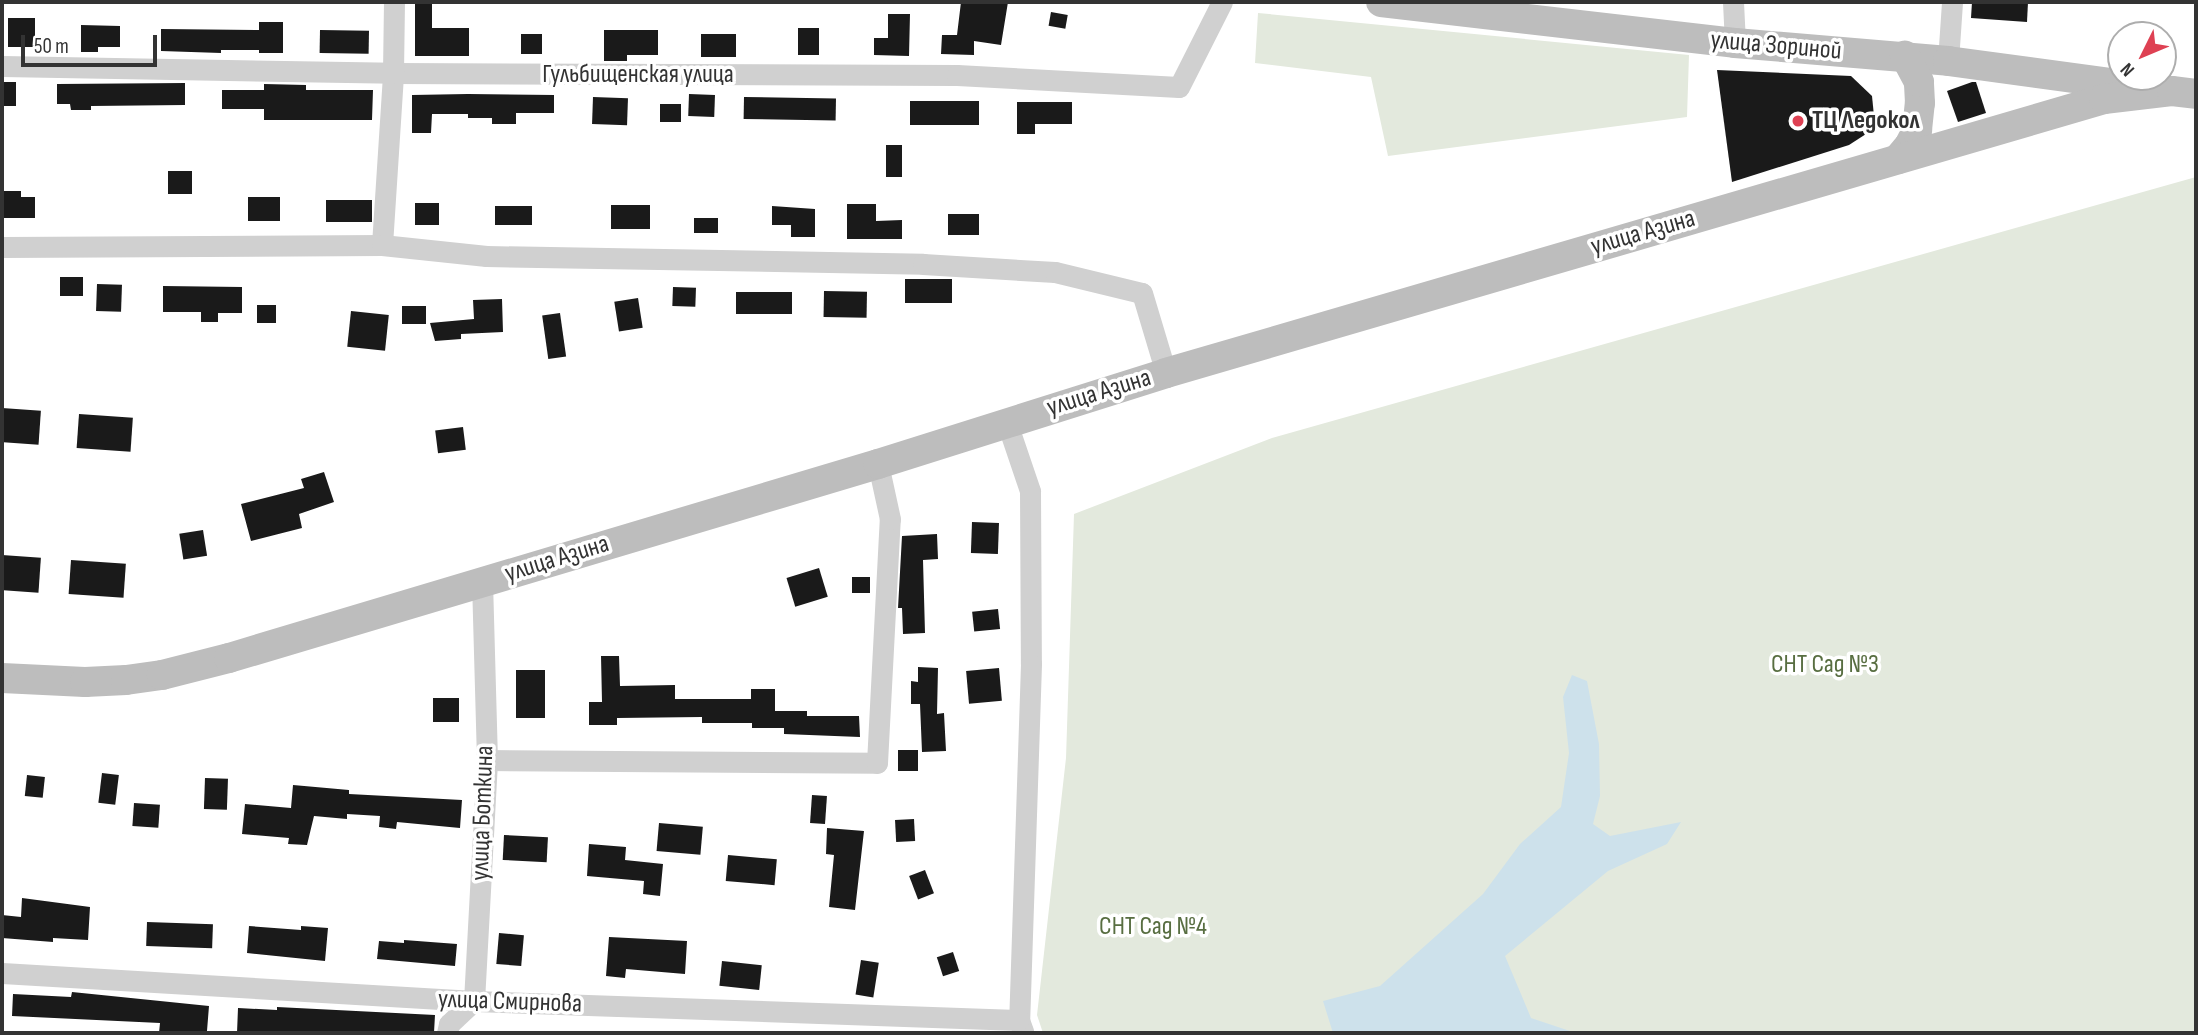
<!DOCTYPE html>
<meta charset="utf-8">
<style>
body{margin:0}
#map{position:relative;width:2198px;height:1035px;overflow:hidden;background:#fff;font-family:"Sofia Sans Condensed",sans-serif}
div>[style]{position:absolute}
.green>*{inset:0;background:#e3e9dd}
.water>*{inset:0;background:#cde1eb}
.building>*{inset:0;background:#1a1a1a;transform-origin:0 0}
.minor>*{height:21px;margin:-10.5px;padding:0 10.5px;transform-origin:10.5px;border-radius:10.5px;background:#d0d0d0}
.secondary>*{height:30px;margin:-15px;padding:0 15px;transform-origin:15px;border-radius:15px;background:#bdbdbd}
.dots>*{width:19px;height:19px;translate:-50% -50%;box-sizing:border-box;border:4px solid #fff;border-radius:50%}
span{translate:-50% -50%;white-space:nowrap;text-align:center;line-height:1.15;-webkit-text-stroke:7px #fff;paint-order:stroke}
.street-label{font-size:26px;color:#333}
.poi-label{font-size:26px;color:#333;font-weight:700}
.left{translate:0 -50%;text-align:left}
.park-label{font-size:26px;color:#586e41}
.frame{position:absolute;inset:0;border:4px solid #333;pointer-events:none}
.north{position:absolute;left:2107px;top:21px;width:70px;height:70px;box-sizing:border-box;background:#fff;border:2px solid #adadad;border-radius:50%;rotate:227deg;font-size:19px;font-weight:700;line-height:28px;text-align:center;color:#333}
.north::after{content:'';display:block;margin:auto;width:24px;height:32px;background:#de4153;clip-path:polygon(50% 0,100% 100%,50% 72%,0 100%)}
.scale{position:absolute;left:21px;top:35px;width:136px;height:32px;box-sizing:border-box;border:4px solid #333;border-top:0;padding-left:9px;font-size:21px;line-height:24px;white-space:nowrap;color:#333;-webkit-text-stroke:5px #fff;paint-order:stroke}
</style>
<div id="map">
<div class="green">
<div style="clip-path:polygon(1258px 13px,1689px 55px,1687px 117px,1388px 156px,1371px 77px,1255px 63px)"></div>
<div style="clip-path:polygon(2196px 177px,2196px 1033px,1043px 1033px,1037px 1015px,1066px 758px,1074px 514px,1272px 438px)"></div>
</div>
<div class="water">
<div style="clip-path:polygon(1572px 675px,1587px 681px,1599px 744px,1600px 796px,1593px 824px,1610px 836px,1681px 822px,1667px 844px,1608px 871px,1505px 956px,1531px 1018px,1576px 1033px,1333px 1033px,1323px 1001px,1380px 986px,1483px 894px,1520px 844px,1561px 807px,1569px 753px,1563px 697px)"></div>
</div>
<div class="building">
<div style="clip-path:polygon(415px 2px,432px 2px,432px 28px,469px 28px,469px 56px,415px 56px)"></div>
<div style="clip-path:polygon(961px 2px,1008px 2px,1001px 45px,974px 41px,974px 55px,941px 54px,942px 35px,957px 35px)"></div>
<div style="clip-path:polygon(1972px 2px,2028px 2px,2027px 22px,1971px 18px)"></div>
<div style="left:1051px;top:12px;width:17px;height:14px;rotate:10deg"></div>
<div style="clip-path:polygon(888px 14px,910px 14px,909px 56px,874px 55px,874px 38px,888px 38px)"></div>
<div style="left:8px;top:18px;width:27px;height:29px"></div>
<div style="clip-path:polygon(259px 22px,283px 22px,283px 53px,259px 53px,259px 50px,221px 50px,221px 53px,161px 51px,161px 29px,259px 30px)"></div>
<div style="clip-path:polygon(81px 25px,120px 26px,120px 47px,98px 47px,98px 52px,81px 52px)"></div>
<div style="left:798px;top:28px;width:21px;height:27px"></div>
<div style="left:320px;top:30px;width:49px;height:23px;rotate:1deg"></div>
<div style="clip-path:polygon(604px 30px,658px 30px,658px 55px,627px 55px,627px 61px,604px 61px)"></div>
<div style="left:521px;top:34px;width:21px;height:20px"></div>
<div style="left:701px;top:34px;width:35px;height:23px"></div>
<div style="clip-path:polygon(1717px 70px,1851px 76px,1872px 96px,1874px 116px,1871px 126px,1866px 134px,1849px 145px,1732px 182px)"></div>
<div style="left:2px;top:82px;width:14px;height:24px"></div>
<div style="clip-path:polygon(1972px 82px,1976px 82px,1986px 113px,1958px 122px,1947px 91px)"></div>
<div style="clip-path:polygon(185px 83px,185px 105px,91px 106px,91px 110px,71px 110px,70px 104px,57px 104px,57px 84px)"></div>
<div style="clip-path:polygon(264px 84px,306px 85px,306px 90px,373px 90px,372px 120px,264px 120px,264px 109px,222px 109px,222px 90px,264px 90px)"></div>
<div style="clip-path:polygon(468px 94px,554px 95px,554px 113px,516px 113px,516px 124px,492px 124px,492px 118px,468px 118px,468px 114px,432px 114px,431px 133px,412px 133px,412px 95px)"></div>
<div style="left:689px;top:94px;width:26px;height:22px;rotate:2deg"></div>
<div style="left:593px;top:97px;width:35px;height:27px;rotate:2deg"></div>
<div style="left:744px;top:97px;width:92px;height:22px;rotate:1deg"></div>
<div style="left:910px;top:101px;width:69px;height:24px"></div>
<div style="clip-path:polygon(1017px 102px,1072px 102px,1072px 124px,1035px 124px,1035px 134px,1017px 134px)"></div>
<div style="left:660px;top:104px;width:21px;height:18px"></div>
<div style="left:886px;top:145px;width:16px;height:32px"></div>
<div style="left:168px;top:171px;width:24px;height:23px"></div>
<div style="clip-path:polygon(2px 191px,21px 191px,21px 197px,35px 197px,35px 218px,2px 218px)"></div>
<div style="left:248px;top:197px;width:32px;height:24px"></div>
<div style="left:326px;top:200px;width:46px;height:22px"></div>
<div style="left:415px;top:203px;width:24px;height:22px"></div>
<div style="clip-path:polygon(847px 204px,876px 204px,876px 221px,902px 220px,902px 239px,847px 239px)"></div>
<div style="left:611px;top:205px;width:39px;height:24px"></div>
<div style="left:495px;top:206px;width:37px;height:19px"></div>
<div style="clip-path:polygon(772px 206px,815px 209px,815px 237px,791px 237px,791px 225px,772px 225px)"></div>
<div style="left:948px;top:214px;width:31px;height:21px"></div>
<div style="left:694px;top:218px;width:24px;height:15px"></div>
<div style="left:60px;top:277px;width:23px;height:19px"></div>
<div style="left:905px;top:279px;width:47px;height:24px"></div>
<div style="left:97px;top:284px;width:25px;height:27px;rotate:2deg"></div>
<div style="clip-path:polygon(163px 286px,242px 287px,242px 313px,218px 313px,218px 322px,201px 322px,201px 312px,163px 312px)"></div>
<div style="left:673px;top:287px;width:23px;height:19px;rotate:2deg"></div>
<div style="left:824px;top:291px;width:43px;height:26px;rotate:1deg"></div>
<div style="left:736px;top:292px;width:56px;height:22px"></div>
<div style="left:638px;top:298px;width:30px;height:24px;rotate:81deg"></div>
<div style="clip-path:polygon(502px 299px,503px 332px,461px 334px,461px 339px,435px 341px,430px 323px,474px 319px,473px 300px)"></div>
<div style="left:257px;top:305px;width:19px;height:18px"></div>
<div style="left:402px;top:306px;width:24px;height:18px"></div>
<div style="left:351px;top:311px;width:38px;height:36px;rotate:6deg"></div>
<div style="left:560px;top:313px;width:44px;height:18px;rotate:82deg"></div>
<div style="left:2px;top:408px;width:39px;height:34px;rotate:4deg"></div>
<div style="left:79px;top:414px;width:54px;height:34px;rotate:4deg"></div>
<div style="left:463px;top:427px;width:23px;height:28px;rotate:83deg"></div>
<div style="clip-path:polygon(324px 472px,334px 502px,299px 514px,302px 528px,251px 541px,241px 504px,304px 488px,301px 479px)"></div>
<div style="left:972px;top:522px;width:27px;height:31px;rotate:2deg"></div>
<div style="left:203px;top:530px;width:26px;height:24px;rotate:81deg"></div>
<div style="clip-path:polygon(937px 534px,938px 559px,923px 560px,925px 633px,903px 634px,902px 608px,898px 608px,902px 536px)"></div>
<div style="left:2px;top:555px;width:39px;height:35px;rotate:4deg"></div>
<div style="left:71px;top:560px;width:55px;height:34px;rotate:4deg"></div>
<div style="left:819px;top:568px;width:30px;height:34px;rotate:73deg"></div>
<div style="left:852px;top:577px;width:18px;height:16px"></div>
<div style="left:998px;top:609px;width:20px;height:26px;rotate:84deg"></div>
<div style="clip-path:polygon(601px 656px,619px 656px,620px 686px,675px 685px,675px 699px,751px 699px,751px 689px,775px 689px,775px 711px,807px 711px,807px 716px,859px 716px,860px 737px,784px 734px,784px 728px,752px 728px,752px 723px,702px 723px,702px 717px,617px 718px,617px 725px,589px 725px,589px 702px,602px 702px)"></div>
<div style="clip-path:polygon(918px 667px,938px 668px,937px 714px,944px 713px,946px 751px,922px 752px,920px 704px,911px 704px,911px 681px,918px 682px)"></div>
<div style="left:999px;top:668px;width:33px;height:33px;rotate:85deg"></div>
<div style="left:516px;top:670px;width:29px;height:48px"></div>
<div style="left:433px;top:698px;width:26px;height:24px"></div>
<div style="left:898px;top:750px;width:20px;height:21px"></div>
<div style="left:102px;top:773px;width:17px;height:30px;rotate:7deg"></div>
<div style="left:27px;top:775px;width:18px;height:21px;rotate:6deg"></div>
<div style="left:205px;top:778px;width:23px;height:31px;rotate:2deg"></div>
<div style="clip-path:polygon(293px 785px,349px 790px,349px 794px,462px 800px,460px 828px,397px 822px,396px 829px,379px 827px,380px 816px,347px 814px,347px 819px,314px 816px,307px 845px,288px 844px,289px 838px,242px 834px,245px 804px,291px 808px)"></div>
<div style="left:812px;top:795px;width:15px;height:28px;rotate:4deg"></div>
<div style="left:134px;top:803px;width:26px;height:23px;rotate:4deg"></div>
<div style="left:914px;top:819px;width:22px;height:19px;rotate:87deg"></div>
<div style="left:659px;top:823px;width:44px;height:28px;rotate:5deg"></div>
<div style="clip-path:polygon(827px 828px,864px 831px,855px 910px,829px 907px,834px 855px,826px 854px)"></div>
<div style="left:504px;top:835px;width:44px;height:25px;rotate:3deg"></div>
<div style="clip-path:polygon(589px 844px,626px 847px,625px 860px,663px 864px,660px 896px,643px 894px,644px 881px,587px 876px)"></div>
<div style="left:728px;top:855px;width:49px;height:26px;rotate:5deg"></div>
<div style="left:925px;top:870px;width:25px;height:17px;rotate:69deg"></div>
<div style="clip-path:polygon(22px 898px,90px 907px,88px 940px,53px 938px,53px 942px,2px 938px,2px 915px,21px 917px)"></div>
<div style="left:147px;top:922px;width:66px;height:24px;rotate:2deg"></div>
<div style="clip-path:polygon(249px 926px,301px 930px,301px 926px,328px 928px,325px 961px,247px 953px)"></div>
<div style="left:499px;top:933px;width:25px;height:31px;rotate:5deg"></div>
<div style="clip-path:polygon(609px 937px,687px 941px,685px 974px,626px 969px,625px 978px,606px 976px)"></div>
<div style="clip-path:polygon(404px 940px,457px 944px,455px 966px,377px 959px,379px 941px,404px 943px)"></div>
<div style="left:953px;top:952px;width:20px;height:17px;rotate:72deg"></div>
<div style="left:861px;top:960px;width:18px;height:35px;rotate:9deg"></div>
<div style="left:722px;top:961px;width:40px;height:25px;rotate:6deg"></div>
<div style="clip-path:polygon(72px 992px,209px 1006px,207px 1031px,159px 1033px,160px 1023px,12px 1016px,13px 994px,71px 997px)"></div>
<div style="clip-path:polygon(277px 1007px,435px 1015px,434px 1033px,237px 1033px,238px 1008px,277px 1010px)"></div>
</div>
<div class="minor">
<div style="left:1733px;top:2px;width:41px;rotate:87.2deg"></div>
<div style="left:1948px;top:61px;width:59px;rotate:-86.1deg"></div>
<div style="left:2px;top:66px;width:391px;rotate:1deg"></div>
<div style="left:393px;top:73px;width:564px;rotate:0.2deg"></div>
<div style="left:957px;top:75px;width:222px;rotate:3.1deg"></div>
<div style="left:1179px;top:87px;width:95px;rotate:-63.2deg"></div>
<div style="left:382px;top:245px;width:172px;rotate:-86.3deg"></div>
<div style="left:393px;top:73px;width:71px;rotate:-89.2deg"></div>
<div style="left:2px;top:247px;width:380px;rotate:-0.3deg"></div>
<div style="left:382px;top:245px;width:105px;rotate:6deg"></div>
<div style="left:486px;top:256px;width:437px;rotate:1deg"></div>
<div style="left:923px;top:264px;width:132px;rotate:3.5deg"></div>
<div style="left:1055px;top:272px;width:89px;rotate:13.6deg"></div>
<div style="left:1142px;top:293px;width:84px;rotate:73.3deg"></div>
<div style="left:1007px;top:423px;width:72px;rotate:71.3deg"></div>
<div style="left:1030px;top:491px;width:173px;rotate:89.7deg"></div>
<div style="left:1031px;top:664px;width:356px;rotate:91.9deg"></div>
<div style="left:1019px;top:1020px;width:12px;rotate:70deg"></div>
<div style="left:487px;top:760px;width:390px;rotate:0.4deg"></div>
<div style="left:877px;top:763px;width:244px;rotate:-87deg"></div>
<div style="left:890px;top:519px;width:56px;rotate:-102.3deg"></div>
<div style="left:2px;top:973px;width:473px;rotate:3.4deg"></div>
<div style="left:474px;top:1001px;width:545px;rotate:2deg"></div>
<div style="left:447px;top:1033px;width:9px;rotate:-77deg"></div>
<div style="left:449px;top:1024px;width:34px;rotate:-43deg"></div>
<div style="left:474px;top:1001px;width:241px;rotate:-86.9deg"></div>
<div style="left:487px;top:760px;width:179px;rotate:-91.6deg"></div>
</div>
<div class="secondary">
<div style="left:1381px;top:2px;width:356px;rotate:6.6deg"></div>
<div style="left:1735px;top:43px;width:214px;rotate:4.8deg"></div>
<div style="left:1948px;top:61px;width:187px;rotate:7.7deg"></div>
<div style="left:1898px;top:159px;width:17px;rotate:-50deg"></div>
<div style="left:1909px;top:146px;width:18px;rotate:-63deg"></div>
<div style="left:1917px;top:130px;width:27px;rotate:-84deg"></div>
<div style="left:1920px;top:103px;width:21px;rotate:-93deg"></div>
<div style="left:1919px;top:82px;width:30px;rotate:-118deg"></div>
<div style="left:2px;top:678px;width:83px;rotate:2.8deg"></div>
<div style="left:85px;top:682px;width:41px;rotate:-2.8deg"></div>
<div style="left:126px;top:680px;width:36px;rotate:-8deg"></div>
<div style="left:162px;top:675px;width:69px;rotate:-14.2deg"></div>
<div style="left:229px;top:658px;width:677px;rotate:-16.64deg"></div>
<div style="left:878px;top:464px;width:302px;rotate:-17.5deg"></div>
<div style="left:1166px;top:373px;width:977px;rotate:-16.28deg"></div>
<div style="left:2104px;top:99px;width:68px;rotate:-6.7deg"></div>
<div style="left:2172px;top:91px;width:24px;rotate:7deg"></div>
</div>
<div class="dots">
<div style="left:1798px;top:121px;background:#de4153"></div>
</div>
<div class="street-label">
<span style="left:1776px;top:46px;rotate:5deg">улица Зориной</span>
<span style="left:638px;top:75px">Гульбищенская улица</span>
<span style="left:1643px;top:233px;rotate:-16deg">улица Азина</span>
<span style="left:1099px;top:393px;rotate:-17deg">улица Азина</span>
<span style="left:557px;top:559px;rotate:-17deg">улица Азина</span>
<span style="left:483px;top:813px;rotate:-88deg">улица Боткина</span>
<span style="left:510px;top:1002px;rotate:2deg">улица Смирнова</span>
</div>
<div class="poi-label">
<span class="left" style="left:1812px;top:121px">ТЦ Ледокол</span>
</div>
<div class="park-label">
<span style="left:1825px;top:665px">СНТ Сад №3</span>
<span style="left:1153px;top:927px">СНТ Сад №4</span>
</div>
<div class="frame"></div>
<div class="north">N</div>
<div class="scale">50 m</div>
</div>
